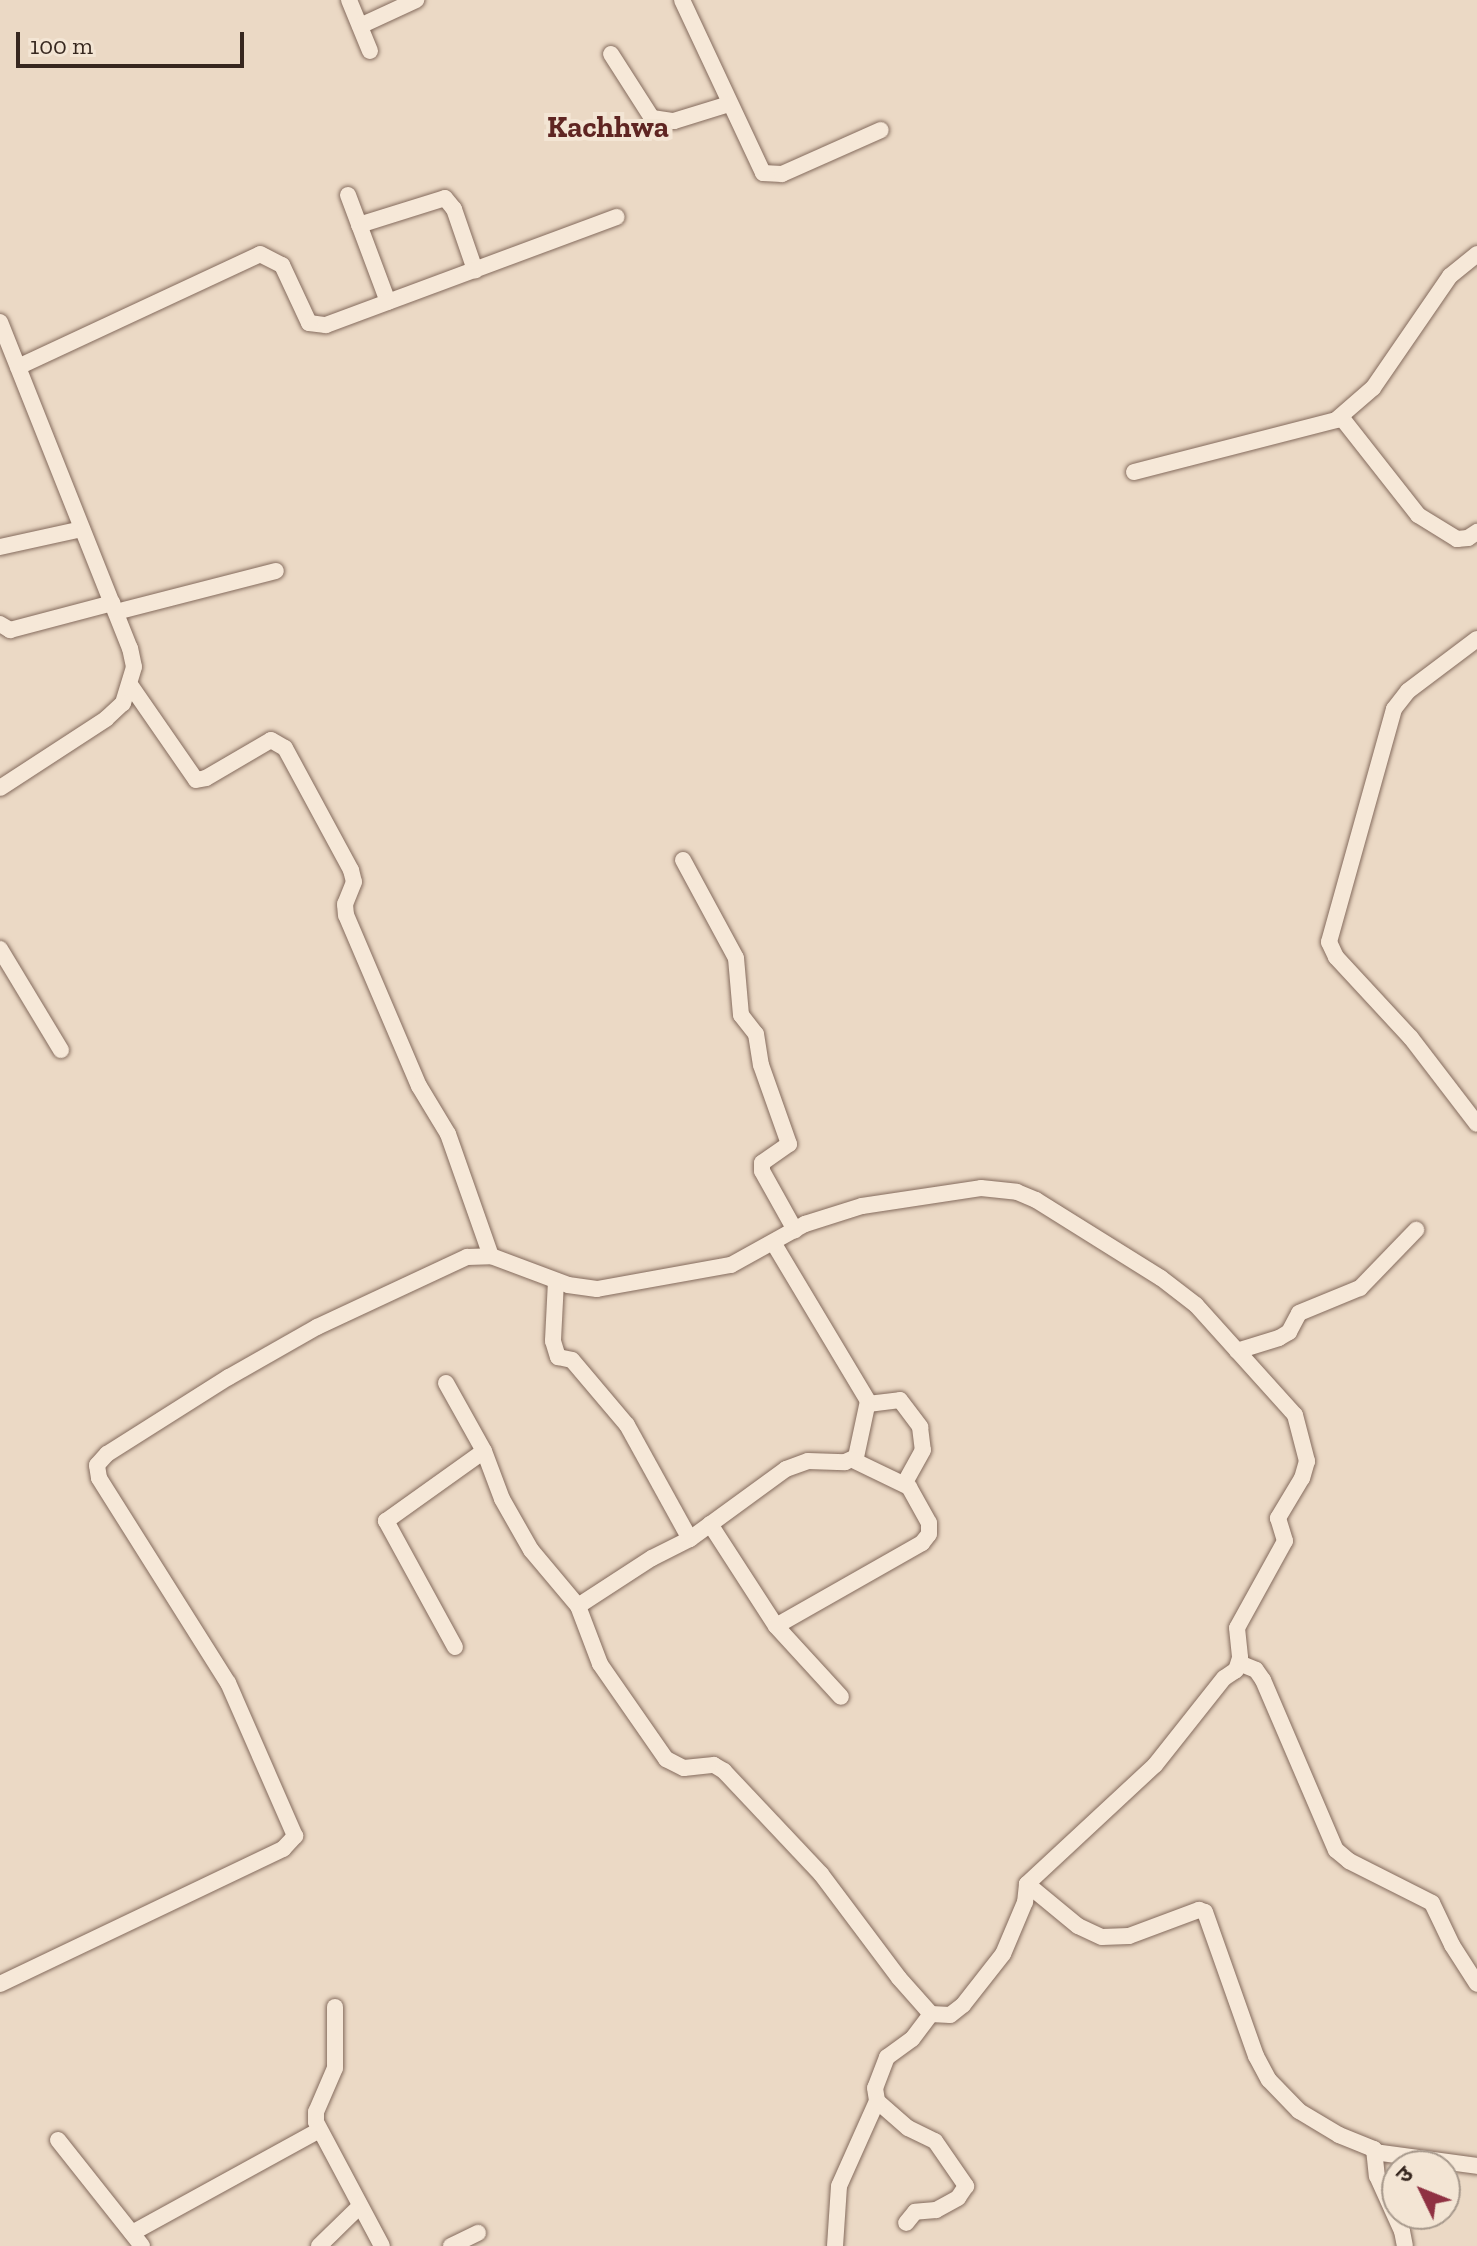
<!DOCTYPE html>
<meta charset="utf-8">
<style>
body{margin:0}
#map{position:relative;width:1477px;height:2246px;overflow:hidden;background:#ebd9c5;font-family:"Zilla Slab","Noto Sans Devanagari",serif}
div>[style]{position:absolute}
.roads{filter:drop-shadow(0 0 2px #846b5d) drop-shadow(0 0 2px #846b5d)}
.minor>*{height:16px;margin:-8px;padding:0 8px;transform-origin:8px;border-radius:8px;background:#f6e8d8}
span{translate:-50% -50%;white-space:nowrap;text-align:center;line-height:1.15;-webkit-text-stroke:8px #f3e5d4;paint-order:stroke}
.neighbourhood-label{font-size:30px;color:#5f2522;font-weight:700}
.north{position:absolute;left:1381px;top:2150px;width:80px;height:80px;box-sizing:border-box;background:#f3e5d4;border:2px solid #a7998c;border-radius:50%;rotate:313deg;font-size:22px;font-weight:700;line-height:32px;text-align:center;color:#36271f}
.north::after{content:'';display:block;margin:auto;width:28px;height:36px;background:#8f3142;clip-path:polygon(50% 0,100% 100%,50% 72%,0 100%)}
.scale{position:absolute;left:16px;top:32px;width:228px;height:36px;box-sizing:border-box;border:4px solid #36271f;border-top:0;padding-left:10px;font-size:24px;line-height:28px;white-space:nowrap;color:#36271f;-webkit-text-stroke:6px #f3e5d4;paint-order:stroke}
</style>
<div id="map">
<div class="roads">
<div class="minor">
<div style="left:349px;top:0;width:55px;rotate:67.6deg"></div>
<div style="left:682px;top:0;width:191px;rotate:64.9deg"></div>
<div style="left:763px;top:173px;width:19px;rotate:3deg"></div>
<div style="left:782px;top:174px;width:108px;rotate:-24deg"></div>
<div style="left:360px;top:26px;width:62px;rotate:-24.9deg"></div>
<div style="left:611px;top:54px;width:76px;rotate:57.4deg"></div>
<div style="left:652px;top:118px;width:22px;rotate:8deg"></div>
<div style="left:674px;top:121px;width:58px;rotate:-17.2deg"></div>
<div style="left:348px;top:195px;width:114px;rotate:69.5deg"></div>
<div style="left:359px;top:225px;width:90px;rotate:-17.4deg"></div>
<div style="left:445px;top:198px;width:14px;rotate:51deg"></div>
<div style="left:454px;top:209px;width:65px;rotate:71deg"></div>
<div style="left:0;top:322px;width:351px;rotate:68.3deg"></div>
<div style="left:130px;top:648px;width:19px;rotate:78deg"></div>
<div style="left:134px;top:667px;width:38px;rotate:107deg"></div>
<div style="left:123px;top:703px;width:23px;rotate:137deg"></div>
<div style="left:106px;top:719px;width:126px;rotate:146.9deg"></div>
<div style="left:18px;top:367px;width:267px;rotate:-25deg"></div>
<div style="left:260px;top:254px;width:25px;rotate:27deg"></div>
<div style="left:282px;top:265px;width:64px;rotate:65deg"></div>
<div style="left:309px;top:323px;width:17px;rotate:7deg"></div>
<div style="left:326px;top:325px;width:310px;rotate:-20.4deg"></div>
<div style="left:1341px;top:417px;width:125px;rotate:51.8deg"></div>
<div style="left:1418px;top:515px;width:46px;rotate:31.6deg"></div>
<div style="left:1457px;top:539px;width:11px;rotate:-5deg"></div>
<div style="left:1468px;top:538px;width:11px;rotate:-34deg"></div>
<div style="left:1134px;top:472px;width:209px;rotate:-14.4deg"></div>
<div style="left:1336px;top:420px;width:49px;rotate:-40.9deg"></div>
<div style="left:1373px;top:388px;width:136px;rotate:-55.5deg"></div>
<div style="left:1450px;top:276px;width:35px;rotate:-39deg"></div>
<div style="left:0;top:547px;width:84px;rotate:-12.4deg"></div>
<div style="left:116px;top:612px;width:165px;rotate:-14.4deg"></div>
<div style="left:0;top:624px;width:12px;rotate:31deg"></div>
<div style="left:10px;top:630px;width:106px;rotate:-14.8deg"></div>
<div style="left:1477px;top:639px;width:86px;rotate:143deg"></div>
<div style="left:1408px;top:691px;width:23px;rotate:128deg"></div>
<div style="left:1394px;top:709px;width:242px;rotate:105.6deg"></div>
<div style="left:1329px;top:942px;width:17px;rotate:65deg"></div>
<div style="left:1336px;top:957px;width:110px;rotate:47.2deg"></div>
<div style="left:1411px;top:1038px;width:108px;rotate:52.5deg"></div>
<div style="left:131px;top:686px;width:114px;rotate:55.3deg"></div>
<div style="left:196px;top:780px;width:10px;rotate:-11deg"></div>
<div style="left:206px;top:778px;width:75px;rotate:-30.3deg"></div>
<div style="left:271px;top:740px;width:16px;rotate:30deg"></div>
<div style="left:285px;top:748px;width:139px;rotate:61.6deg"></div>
<div style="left:351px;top:870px;width:12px;rotate:76deg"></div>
<div style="left:354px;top:882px;width:24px;rotate:112deg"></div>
<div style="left:345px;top:904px;width:11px;rotate:85deg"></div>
<div style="left:346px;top:915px;width:186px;rotate:66.9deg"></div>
<div style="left:419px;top:1086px;width:56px;rotate:58.9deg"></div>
<div style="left:448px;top:1134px;width:129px;rotate:70.6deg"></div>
<div style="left:683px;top:860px;width:111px;rotate:61.6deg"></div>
<div style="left:736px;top:958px;width:57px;rotate:85deg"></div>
<div style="left:741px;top:1015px;width:24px;rotate:52deg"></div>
<div style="left:756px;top:1034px;width:31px;rotate:81deg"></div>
<div style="left:761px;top:1065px;width:84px;rotate:70.5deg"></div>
<div style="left:789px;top:1144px;width:33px;rotate:145deg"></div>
<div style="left:762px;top:1163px;width:8px;rotate:90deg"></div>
<div style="left:762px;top:1171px;width:68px;rotate:60.8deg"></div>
<div style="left:0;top:949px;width:118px;rotate:58.9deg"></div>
<div style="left:556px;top:1281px;width:60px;rotate:92.9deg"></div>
<div style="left:553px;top:1341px;width:17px;rotate:73deg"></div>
<div style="left:558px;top:1357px;width:14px;rotate:12deg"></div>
<div style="left:572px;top:1360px;width:85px;rotate:49.8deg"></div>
<div style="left:627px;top:1425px;width:130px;rotate:61.1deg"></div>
<div style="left:1237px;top:1351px;width:44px;rotate:-17.2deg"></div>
<div style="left:1279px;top:1338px;width:12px;rotate:-31deg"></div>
<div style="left:1289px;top:1332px;width:21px;rotate:-62deg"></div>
<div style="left:1299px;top:1313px;width:66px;rotate:-22.3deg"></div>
<div style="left:1360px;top:1288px;width:81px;rotate:-46deg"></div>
<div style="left:446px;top:1383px;width:78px;rotate:60.8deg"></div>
<div style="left:484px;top:1451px;width:51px;rotate:69.4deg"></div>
<div style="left:502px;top:1499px;width:59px;rotate:60.4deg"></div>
<div style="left:531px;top:1550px;width:73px;rotate:50deg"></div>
<div style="left:578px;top:1606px;width:62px;rotate:69.2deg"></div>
<div style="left:600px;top:1664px;width:116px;rotate:55.2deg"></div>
<div style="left:666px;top:1759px;width:20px;rotate:27deg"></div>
<div style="left:684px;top:1768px;width:30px;rotate:-6deg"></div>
<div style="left:714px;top:1765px;width:12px;rotate:31deg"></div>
<div style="left:724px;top:1771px;width:141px;rotate:46.7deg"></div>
<div style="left:821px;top:1874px;width:130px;rotate:53.1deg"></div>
<div style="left:899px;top:1978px;width:48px;rotate:48.4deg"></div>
<div style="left:868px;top:1404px;width:32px;rotate:-7deg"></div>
<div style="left:900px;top:1400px;width:34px;rotate:53deg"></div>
<div style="left:920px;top:1427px;width:23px;rotate:83deg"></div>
<div style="left:923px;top:1450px;width:39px;rotate:119deg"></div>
<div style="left:710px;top:1524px;width:121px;rotate:57.1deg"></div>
<div style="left:776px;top:1626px;width:96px;rotate:47.5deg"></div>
<div style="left:578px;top:1606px;width:88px;rotate:-33deg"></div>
<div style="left:652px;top:1558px;width:42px;rotate:-26.6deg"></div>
<div style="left:690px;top:1539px;width:119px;rotate:-36.1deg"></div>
<div style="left:786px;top:1469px;width:23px;rotate:-20deg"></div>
<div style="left:808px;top:1461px;width:37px;rotate:2deg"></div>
<div style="left:845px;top:1462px;width:12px;rotate:-24deg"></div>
<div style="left:856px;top:1457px;width:57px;rotate:-77.9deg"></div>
<div style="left:868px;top:1401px;width:185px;rotate:-120.9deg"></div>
<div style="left:776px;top:1626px;width:168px;rotate:-29.6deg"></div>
<div style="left:922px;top:1543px;width:11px;rotate:-52deg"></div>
<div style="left:929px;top:1534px;width:11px;rotate:-90deg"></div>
<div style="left:929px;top:1523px;width:41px;rotate:-119.1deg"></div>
<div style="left:909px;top:1487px;width:62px;rotate:-154.3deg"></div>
<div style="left:455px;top:1647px;width:144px;rotate:-118.7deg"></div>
<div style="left:386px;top:1521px;width:120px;rotate:-35.5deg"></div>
<div style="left:1239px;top:1663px;width:18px;rotate:22deg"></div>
<div style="left:1256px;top:1670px;width:12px;rotate:55deg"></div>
<div style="left:1263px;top:1680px;width:185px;rotate:66.8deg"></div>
<div style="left:1336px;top:1850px;width:17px;rotate:40deg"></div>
<div style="left:1349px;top:1861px;width:93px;rotate:26.8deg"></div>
<div style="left:1432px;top:1903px;width:47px;rotate:64.5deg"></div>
<div style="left:1452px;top:1945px;width:46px;rotate:57.3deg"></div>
<div style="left:1027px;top:1884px;width:66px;rotate:39.5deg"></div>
<div style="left:1078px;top:1926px;width:26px;rotate:25deg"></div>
<div style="left:1102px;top:1937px;width:27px;rotate:-2deg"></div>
<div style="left:1129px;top:1936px;width:75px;rotate:-20.4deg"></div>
<div style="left:1199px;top:1910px;width:6px;rotate:18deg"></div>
<div style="left:1205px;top:1912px;width:153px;rotate:70.5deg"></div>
<div style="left:1256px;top:2056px;width:27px;rotate:62deg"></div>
<div style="left:1269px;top:2080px;width:43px;rotate:45.9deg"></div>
<div style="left:1299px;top:2111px;width:47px;rotate:31deg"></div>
<div style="left:1339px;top:2135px;width:38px;rotate:22deg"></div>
<div style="left:1374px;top:2149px;width:27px;rotate:84deg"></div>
<div style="left:1377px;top:2176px;width:60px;rotate:65.6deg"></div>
<div style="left:1402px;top:2231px;width:15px;rotate:79deg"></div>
<div style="left:0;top:1984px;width:314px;rotate:-25.5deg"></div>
<div style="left:283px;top:1849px;width:18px;rotate:-47deg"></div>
<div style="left:295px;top:1836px;width:167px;rotate:-113.6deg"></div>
<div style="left:228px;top:1683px;width:242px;rotate:-122.2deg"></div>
<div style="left:99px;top:1478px;width:13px;rotate:-99deg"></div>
<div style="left:97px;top:1465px;width:15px;rotate:-48deg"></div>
<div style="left:107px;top:1454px;width:144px;rotate:-32.3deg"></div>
<div style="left:229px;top:1377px;width:101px;rotate:-29.6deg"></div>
<div style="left:317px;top:1327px;width:166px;rotate:-25deg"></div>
<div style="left:467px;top:1257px;width:24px;rotate:-2deg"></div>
<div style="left:491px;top:1256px;width:82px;rotate:20.6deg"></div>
<div style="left:568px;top:1285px;width:29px;rotate:8deg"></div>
<div style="left:597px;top:1289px;width:136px;rotate:-10.2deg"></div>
<div style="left:731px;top:1265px;width:85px;rotate:-29deg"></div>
<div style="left:805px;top:1224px;width:60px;rotate:-17.5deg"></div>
<div style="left:862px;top:1206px;width:120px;rotate:-8.6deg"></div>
<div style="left:981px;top:1188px;width:36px;rotate:6deg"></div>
<div style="left:1017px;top:1192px;width:21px;rotate:23deg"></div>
<div style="left:1036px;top:1200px;width:147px;rotate:32deg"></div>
<div style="left:1161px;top:1278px;width:44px;rotate:37.6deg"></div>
<div style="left:1196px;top:1305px;width:148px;rotate:48deg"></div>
<div style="left:1295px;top:1415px;width:48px;rotate:75.4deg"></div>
<div style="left:1307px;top:1461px;width:18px;rotate:106deg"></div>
<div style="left:1302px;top:1478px;width:47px;rotate:121deg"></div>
<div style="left:1278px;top:1518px;width:24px;rotate:73deg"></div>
<div style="left:1285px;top:1541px;width:99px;rotate:118.9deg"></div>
<div style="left:1237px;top:1628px;width:30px;rotate:84deg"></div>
<div style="left:1240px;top:1658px;width:13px;rotate:108deg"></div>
<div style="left:1236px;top:1670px;width:14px;rotate:146deg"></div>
<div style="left:1224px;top:1678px;width:111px;rotate:128.4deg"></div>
<div style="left:1155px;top:1765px;width:175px;rotate:137.1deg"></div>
<div style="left:1027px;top:1884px;width:18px;rotate:96deg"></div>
<div style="left:1025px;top:1902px;width:56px;rotate:112.9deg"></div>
<div style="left:1003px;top:1954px;width:65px;rotate:128.1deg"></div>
<div style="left:963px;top:2005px;width:16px;rotate:142deg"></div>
<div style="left:950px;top:2015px;width:19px;rotate:-177deg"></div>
<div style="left:931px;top:2014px;width:31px;rotate:127deg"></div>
<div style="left:912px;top:2039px;width:31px;rotate:144deg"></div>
<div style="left:887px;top:2057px;width:33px;rotate:111deg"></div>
<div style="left:875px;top:2088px;width:13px;rotate:81deg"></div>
<div style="left:877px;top:2101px;width:93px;rotate:114.1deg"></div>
<div style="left:839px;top:2186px;width:60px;rotate:93.8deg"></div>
<div style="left:335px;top:2007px;width:61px;rotate:90deg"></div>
<div style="left:335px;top:2068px;width:48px;rotate:113.4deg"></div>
<div style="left:316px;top:2112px;width:10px;rotate:90deg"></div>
<div style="left:316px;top:2122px;width:140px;rotate:62deg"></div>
<div style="left:877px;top:2101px;width:41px;rotate:41.1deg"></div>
<div style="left:908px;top:2128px;width:30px;rotate:26deg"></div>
<div style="left:935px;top:2141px;width:55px;rotate:55.4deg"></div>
<div style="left:966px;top:2186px;width:14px;rotate:124deg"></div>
<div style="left:958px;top:2198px;width:25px;rotate:151deg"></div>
<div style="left:936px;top:2210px;width:21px;rotate:175deg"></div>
<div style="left:915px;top:2212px;width:14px;rotate:129deg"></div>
<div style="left:58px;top:2140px;width:135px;rotate:51.6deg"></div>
<div style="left:1374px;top:2152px;width:104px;rotate:7.7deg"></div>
<div style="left:132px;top:2233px;width:213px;rotate:-28.8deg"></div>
<div style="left:319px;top:2246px;width:56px;rotate:-44.3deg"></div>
<div style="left:451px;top:2246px;width:30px;rotate:-26deg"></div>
</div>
</div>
<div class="neighbourhood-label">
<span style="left:608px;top:127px">Kachhwa</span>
</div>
<div class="north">उ</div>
<div class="scale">100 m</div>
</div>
